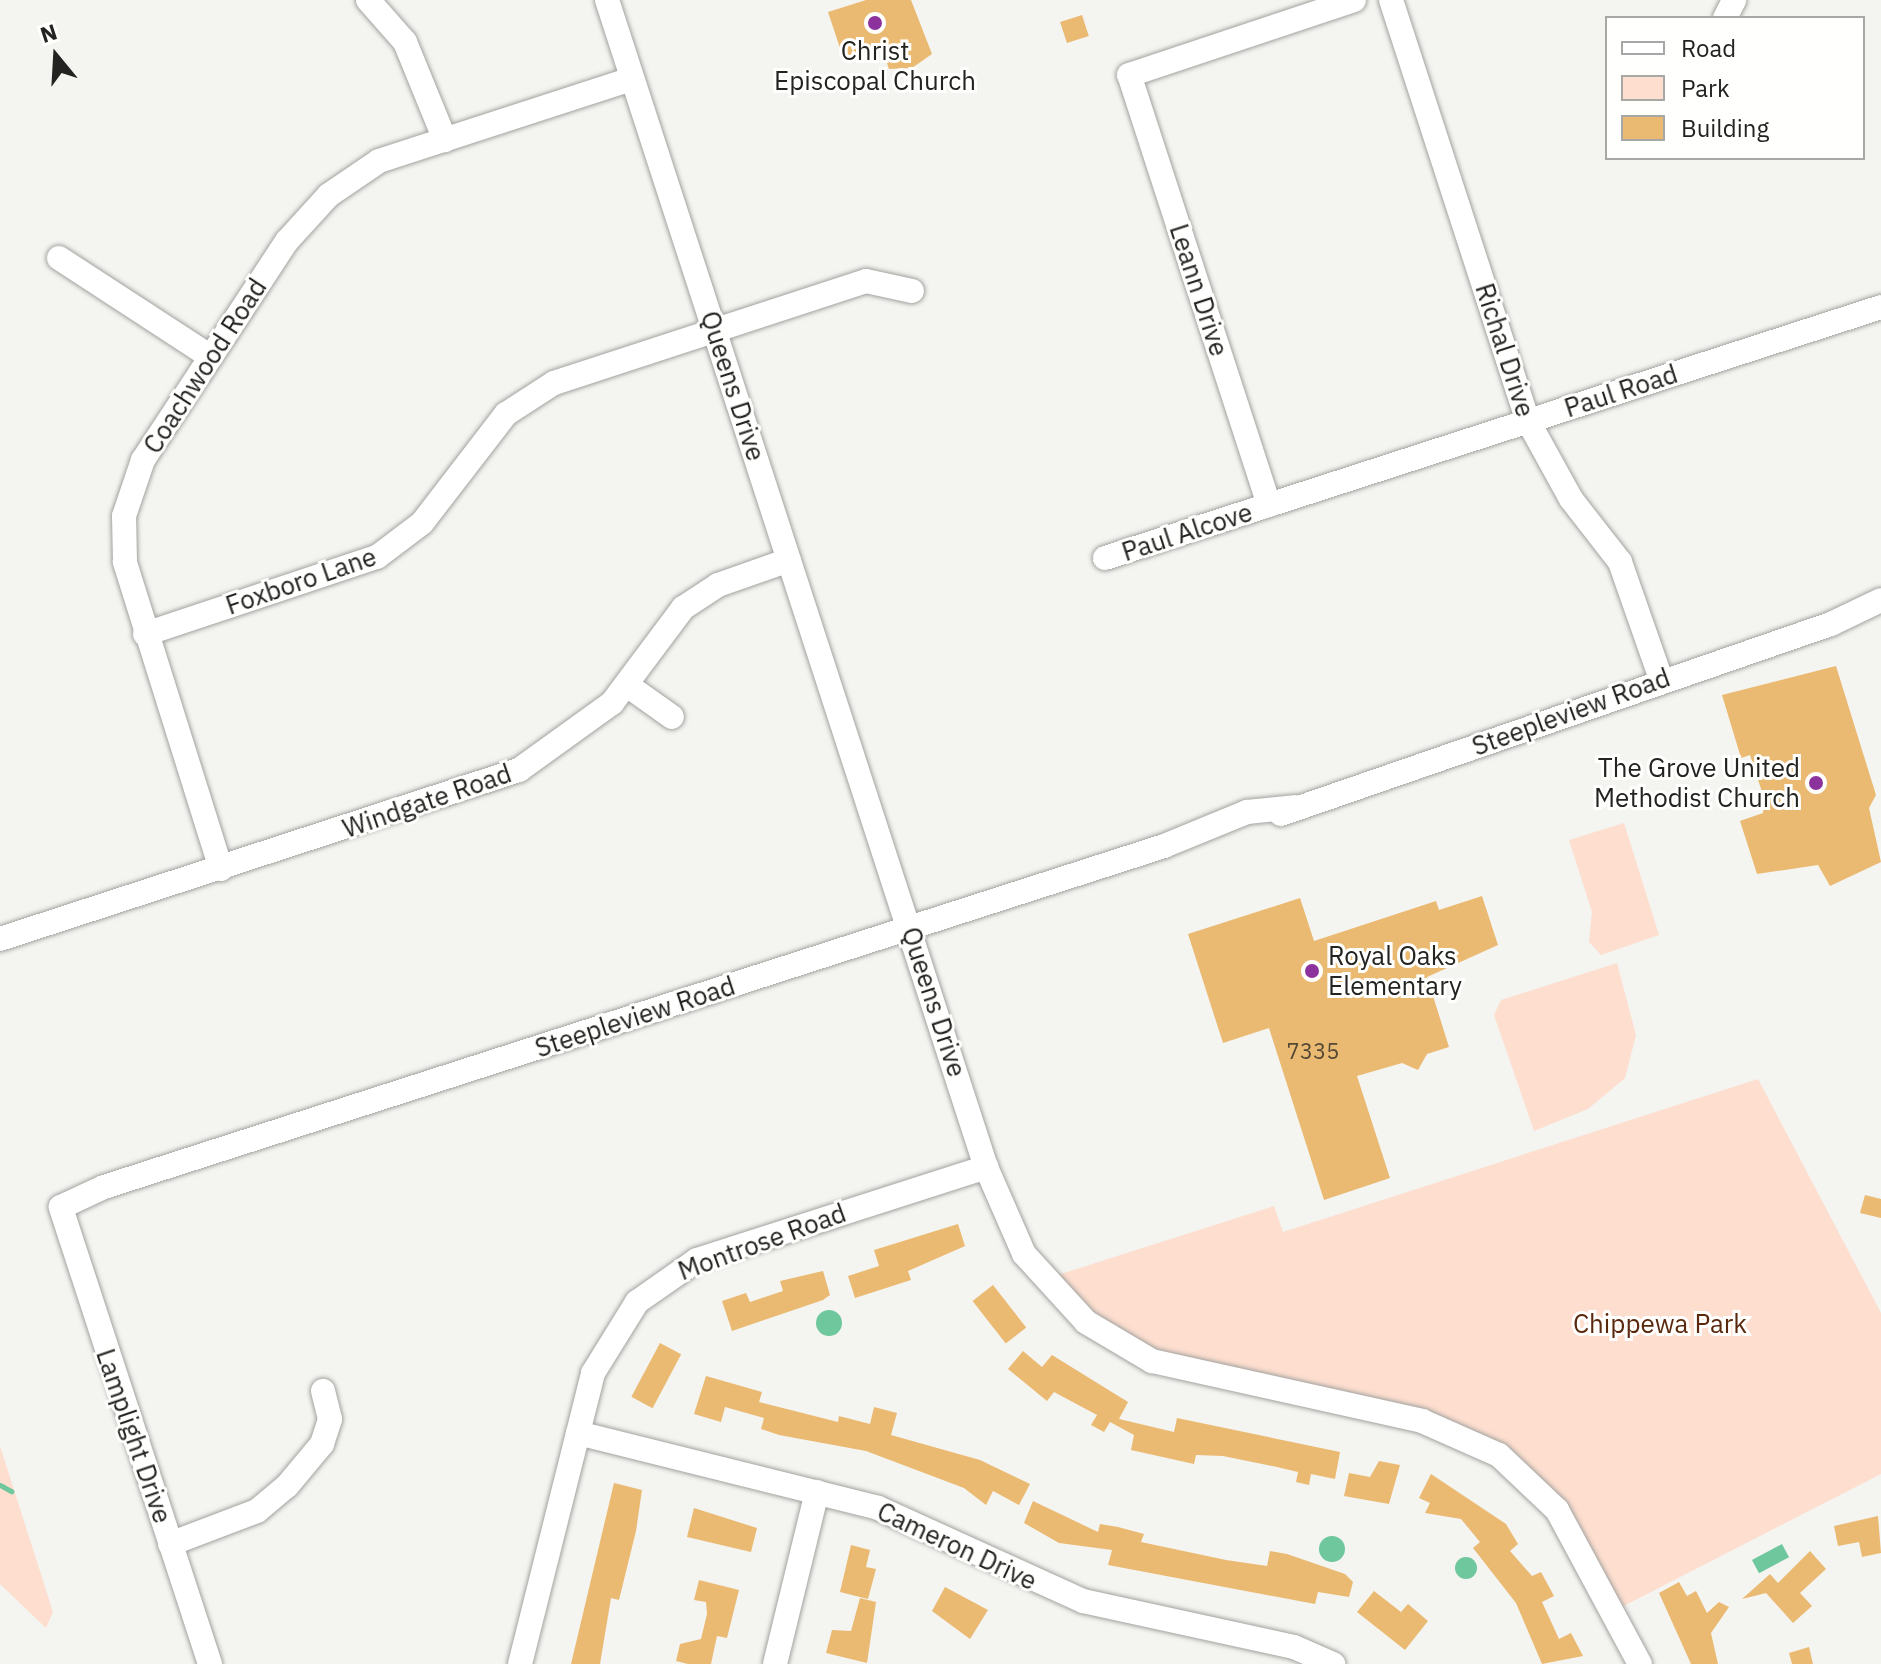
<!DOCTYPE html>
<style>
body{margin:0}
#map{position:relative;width:1881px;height:1664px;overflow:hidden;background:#f4f4f1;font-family:"IBM Plex Sans",sans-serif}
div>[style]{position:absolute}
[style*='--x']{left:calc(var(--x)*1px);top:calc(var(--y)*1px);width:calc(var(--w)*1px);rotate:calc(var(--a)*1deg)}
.green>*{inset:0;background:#fddecf}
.water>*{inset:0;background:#6fc79d;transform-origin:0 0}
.round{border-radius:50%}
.stream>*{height:5px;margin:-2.5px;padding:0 2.5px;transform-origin:2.5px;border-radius:2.5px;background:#6fc79d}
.building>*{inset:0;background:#ebba72;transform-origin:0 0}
.roads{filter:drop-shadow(0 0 2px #a2a29f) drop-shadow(0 0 2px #a2a29f)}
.minor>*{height:24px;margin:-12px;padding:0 12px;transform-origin:12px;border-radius:12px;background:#fff}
.dots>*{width:22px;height:22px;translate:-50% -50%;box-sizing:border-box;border:4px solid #fffffe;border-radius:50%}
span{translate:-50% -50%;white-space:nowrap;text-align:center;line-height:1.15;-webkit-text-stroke:6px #fffffe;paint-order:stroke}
.number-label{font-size:22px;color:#554935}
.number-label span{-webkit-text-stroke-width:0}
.poi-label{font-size:26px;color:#232321}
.right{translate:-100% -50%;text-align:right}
.left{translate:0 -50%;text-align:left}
.street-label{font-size:26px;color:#232321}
.park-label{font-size:26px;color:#5a290d}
.legend{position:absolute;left:1605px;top:16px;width:260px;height:144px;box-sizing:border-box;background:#fffffe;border:2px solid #a7a7a6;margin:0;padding:10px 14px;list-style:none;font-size:24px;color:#232321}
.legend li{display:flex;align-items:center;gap:16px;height:40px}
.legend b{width:40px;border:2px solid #a7a7a6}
.north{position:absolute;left:16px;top:16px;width:80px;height:80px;-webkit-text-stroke:6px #fffffe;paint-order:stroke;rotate:342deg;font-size:22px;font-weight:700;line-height:32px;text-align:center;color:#232321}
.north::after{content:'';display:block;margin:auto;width:28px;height:36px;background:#232321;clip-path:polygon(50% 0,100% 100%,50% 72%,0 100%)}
</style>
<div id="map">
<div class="green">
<div style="clip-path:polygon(1624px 823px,1659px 935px,1601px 955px,1589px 942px,1592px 912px,1569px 840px)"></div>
<div style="clip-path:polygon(1617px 963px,1636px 1035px,1625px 1078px,1588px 1109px,1534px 1131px,1494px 1015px,1501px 1000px)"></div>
<div style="clip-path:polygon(1758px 1079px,1881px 1313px,1881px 1474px,1614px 1611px,1572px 1534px,1481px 1445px,1187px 1373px,1042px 1280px,1274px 1206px,1283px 1232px)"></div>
<div style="clip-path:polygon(0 1446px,53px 1612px,46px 1628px,0 1584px)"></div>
</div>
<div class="water">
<div class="round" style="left:816px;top:1310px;width:26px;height:26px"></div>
<div class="round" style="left:1319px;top:1536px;width:26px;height:26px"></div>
<div style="left:1782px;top:1544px;width:15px;height:34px;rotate:62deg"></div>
<div class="round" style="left:1455px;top:1557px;width:22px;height:22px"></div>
</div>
<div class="stream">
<div style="--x:0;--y:1485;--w:13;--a:29"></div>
</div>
<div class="building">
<div style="clip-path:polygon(866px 0,911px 0,932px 54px,912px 68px,889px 69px,882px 49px,843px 57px,828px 12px)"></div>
<div style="left:1082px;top:15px;width:22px;height:23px;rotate:72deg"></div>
<div style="clip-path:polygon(1836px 666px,1876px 795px,1869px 808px,1881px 862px,1830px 886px,1818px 865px,1757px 874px,1740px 821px,1763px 813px,1764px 798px,1750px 755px,1741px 758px,1722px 695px)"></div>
<div style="clip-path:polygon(1482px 896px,1498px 945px,1427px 977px,1449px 1047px,1427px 1054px,1418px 1070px,1402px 1063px,1357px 1076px,1390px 1178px,1324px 1200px,1269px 1028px,1223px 1043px,1188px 934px,1300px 898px,1314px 941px,1436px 901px,1439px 910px)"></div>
<div style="clip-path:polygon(1865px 1195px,1881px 1199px,1881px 1218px,1860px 1213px)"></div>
<div style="clip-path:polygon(958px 1224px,965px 1246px,908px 1271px,911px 1280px,855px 1298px,848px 1276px,879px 1266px,874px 1250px)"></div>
<div style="clip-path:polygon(823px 1271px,830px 1295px,823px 1300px,732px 1331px,722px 1301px,746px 1293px,750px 1302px,783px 1291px,780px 1281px)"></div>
<div style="left:993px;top:1285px;width:54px;height:26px;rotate:52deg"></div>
<div style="left:660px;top:1343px;width:24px;height:61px;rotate:28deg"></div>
<div style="clip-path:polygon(1023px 1351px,1042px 1367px,1052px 1355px,1128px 1402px,1119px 1419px,1174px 1432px,1177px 1418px,1340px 1452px,1335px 1479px,1311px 1474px,1309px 1485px,1296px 1482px,1298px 1472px,1277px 1467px,1223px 1456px,1196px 1455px,1194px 1464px,1131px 1450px,1134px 1435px,1110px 1422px,1104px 1432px,1091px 1425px,1097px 1415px,1054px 1392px,1047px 1401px,1008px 1369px)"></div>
<div style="clip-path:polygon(706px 1376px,762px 1392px,759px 1402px,838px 1422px,839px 1416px,870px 1424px,874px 1407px,897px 1413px,891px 1435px,980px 1460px,1030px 1484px,1019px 1505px,993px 1491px,986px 1505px,964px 1488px,866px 1451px,779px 1435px,761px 1429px,764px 1418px,725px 1407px,721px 1422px,694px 1414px)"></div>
<div style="clip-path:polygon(1379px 1461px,1400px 1465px,1389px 1504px,1344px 1496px,1349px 1473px,1370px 1477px)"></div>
<div style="clip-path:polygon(1431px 1474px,1506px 1524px,1518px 1544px,1510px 1551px,1532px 1576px,1541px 1572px,1554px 1596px,1542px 1602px,1559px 1639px,1571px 1633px,1583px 1656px,1542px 1664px,1516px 1603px,1473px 1548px,1480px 1542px,1461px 1519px,1425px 1513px,1430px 1503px,1419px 1498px)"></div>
<div style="clip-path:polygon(614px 1483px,642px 1490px,636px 1531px,619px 1600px,611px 1598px,600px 1664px,571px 1664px)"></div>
<div style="clip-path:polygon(1033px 1501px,1098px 1532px,1100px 1524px,1118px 1527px,1144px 1534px,1141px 1542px,1226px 1560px,1267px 1566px,1270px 1551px,1287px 1554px,1345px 1574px,1353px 1582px,1349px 1597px,1318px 1592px,1315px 1604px,1108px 1565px,1112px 1550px,1059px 1543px,1024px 1523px)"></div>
<div style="clip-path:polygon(694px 1508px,757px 1528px,751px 1552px,687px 1537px)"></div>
<div style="clip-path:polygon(1878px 1516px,1881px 1553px,1862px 1557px,1859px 1542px,1838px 1546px,1834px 1526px)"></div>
<div style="clip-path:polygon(851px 1545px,870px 1550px,866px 1567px,876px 1569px,868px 1599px,840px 1592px)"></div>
<div style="clip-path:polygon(1810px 1551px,1826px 1569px,1800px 1593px,1812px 1606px,1793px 1623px,1766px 1593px,1742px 1599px,1770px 1574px,1778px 1583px)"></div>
<div style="clip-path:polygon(699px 1580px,739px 1590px,727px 1638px,717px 1636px,711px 1664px,688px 1664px,676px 1661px,680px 1644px,701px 1639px,707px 1614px,706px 1602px,694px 1600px)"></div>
<div style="clip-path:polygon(1679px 1582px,1687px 1596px,1696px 1591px,1707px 1613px,1719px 1602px,1729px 1607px,1711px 1633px,1718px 1664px,1691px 1664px,1659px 1593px)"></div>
<div style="clip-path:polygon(945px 1587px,988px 1610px,970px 1639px,932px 1611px)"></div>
<div style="clip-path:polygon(1374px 1591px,1401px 1612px,1408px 1604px,1428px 1621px,1405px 1650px,1357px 1612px)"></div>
<div style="clip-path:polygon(860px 1598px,876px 1602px,867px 1663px,826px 1653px,832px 1630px,851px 1631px)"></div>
<div style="clip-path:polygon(1809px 1647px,1813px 1664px,1792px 1664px,1789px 1653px)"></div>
</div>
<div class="roads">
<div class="minor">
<div style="--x:368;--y:0;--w:56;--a:48.6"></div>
<div style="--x:405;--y:42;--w:106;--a:67.8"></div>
<div style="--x:607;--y:0;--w:1227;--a:72.01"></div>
<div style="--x:986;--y:1167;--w:95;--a:66.4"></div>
<div style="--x:1024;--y:1254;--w:92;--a:47.6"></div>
<div style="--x:1086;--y:1322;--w:77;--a:30.6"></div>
<div style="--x:1152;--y:1361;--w:277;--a:12.5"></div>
<div style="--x:1422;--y:1421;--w:84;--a:23.8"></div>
<div style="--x:1499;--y:1455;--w:80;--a:43.5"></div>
<div style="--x:1557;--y:1510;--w:175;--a:61.7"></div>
<div style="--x:1391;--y:0;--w:443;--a:72"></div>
<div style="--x:1528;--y:421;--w:89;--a:61.1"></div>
<div style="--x:1571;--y:499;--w:80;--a:52.1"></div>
<div style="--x:1620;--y:562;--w:124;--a:70.7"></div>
<div style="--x:1725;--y:18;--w:20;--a:-63"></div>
<div style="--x:59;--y:258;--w:181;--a:33.1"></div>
<div style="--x:1269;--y:505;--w:452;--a:-108"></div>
<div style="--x:1129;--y:75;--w:237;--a:-18.4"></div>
<div style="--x:1105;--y:558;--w:816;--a:-17.92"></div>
<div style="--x:145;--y:634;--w:244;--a:-18.4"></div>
<div style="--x:377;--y:557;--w:56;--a:-37.1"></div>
<div style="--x:422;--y:523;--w:138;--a:-52.4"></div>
<div style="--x:506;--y:414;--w:57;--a:-32.9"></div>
<div style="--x:554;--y:383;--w:328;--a:-18.1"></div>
<div style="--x:866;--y:281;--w:47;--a:12.3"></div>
<div style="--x:627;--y:685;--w:55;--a:35.4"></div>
<div style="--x:1281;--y:814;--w:582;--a:-19.06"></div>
<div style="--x:1831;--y:624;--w:55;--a:-25.6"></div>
<div style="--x:221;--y:869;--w:322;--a:-107.4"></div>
<div style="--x:125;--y:562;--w:46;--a:-91.2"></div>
<div style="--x:124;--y:516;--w:59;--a:-71.3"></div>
<div style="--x:143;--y:460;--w:262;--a:-56.7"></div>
<div style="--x:287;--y:241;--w:62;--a:-47.6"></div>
<div style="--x:329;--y:195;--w:60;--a:-34.2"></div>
<div style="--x:379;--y:161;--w:266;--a:-18"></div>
<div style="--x:0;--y:939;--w:546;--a:-18.04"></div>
<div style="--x:519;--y:770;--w:115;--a:-35.8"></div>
<div style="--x:612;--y:703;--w:119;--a:-53.2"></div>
<div style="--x:683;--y:608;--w:42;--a:-33.3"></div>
<div style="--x:718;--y:585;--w:75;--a:-19.4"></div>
<div style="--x:578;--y:1433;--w:309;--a:14"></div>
<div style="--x:878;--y:1508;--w:225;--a:24.4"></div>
<div style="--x:1083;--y:1601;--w:216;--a:12.3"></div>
<div style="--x:1294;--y:1647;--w:43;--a:23.6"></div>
<div style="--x:170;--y:1544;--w:93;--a:-20.8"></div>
<div style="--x:257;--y:1511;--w:39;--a:-40"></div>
<div style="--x:287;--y:1486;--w:55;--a:-50.2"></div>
<div style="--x:322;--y:1444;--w:26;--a:-72"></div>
<div style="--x:330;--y:1419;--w:29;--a:-104"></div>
<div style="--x:210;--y:1664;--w:481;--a:-108.1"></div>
<div style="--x:61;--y:1207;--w:47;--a:-24.9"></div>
<div style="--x:104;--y:1187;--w:1113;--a:-17.83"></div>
<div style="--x:1164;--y:846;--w:90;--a:-22.3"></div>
<div style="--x:1247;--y:812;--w:48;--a:-5.9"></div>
<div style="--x:520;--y:1664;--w:300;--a:-75.9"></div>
<div style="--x:593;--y:1373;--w:84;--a:-58.2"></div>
<div style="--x:637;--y:1302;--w:73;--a:-35"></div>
<div style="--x:697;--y:1260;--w:304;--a:-17.8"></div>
<div style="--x:775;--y:1664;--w:177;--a:-76.3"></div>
</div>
</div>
<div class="dots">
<div style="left:875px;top:23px;background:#8c329d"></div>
<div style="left:1816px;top:783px;background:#8c329d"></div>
<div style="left:1312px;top:971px;background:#8c329d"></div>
</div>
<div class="number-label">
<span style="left:1313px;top:1051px">7335</span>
</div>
<div class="poi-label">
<span style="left:875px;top:66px">Christ<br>Episcopal Church</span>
<span class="right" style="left:1800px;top:783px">The Grove United<br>Methodist Church</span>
<span class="left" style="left:1328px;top:971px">Royal Oaks<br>Elementary</span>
</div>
<div class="street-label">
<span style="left:1199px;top:290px;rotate:72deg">Leann Drive</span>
<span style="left:1505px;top:350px;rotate:72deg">Richal Drive</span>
<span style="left:205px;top:366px;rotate:-57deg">Coachwood Road</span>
<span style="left:733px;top:386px;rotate:72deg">Queens Drive</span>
<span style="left:1621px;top:391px;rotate:-18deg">Paul Road</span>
<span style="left:1187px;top:532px;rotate:-18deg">Paul Alcove</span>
<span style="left:301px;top:581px;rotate:-19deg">Foxboro Lane</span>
<span style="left:1571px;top:712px;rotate:-20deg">Steepleview Road</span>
<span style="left:427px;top:801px;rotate:-19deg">Windgate Road</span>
<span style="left:934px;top:1002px;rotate:72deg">Queens Drive</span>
<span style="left:635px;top:1017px;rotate:-18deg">Steepleview Road</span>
<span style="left:762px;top:1242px;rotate:-20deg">Montrose Road</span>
<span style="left:134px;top:1436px;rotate:71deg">Lamplight Drive</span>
<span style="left:957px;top:1546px;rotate:25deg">Cameron Drive</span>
</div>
<div class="park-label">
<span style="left:1660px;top:1324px">Chippewa Park</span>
</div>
<ul class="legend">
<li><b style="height:10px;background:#fff"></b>Road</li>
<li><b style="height:22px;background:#fddecf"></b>Park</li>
<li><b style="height:22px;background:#ebba72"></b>Building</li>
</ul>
<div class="north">N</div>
</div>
